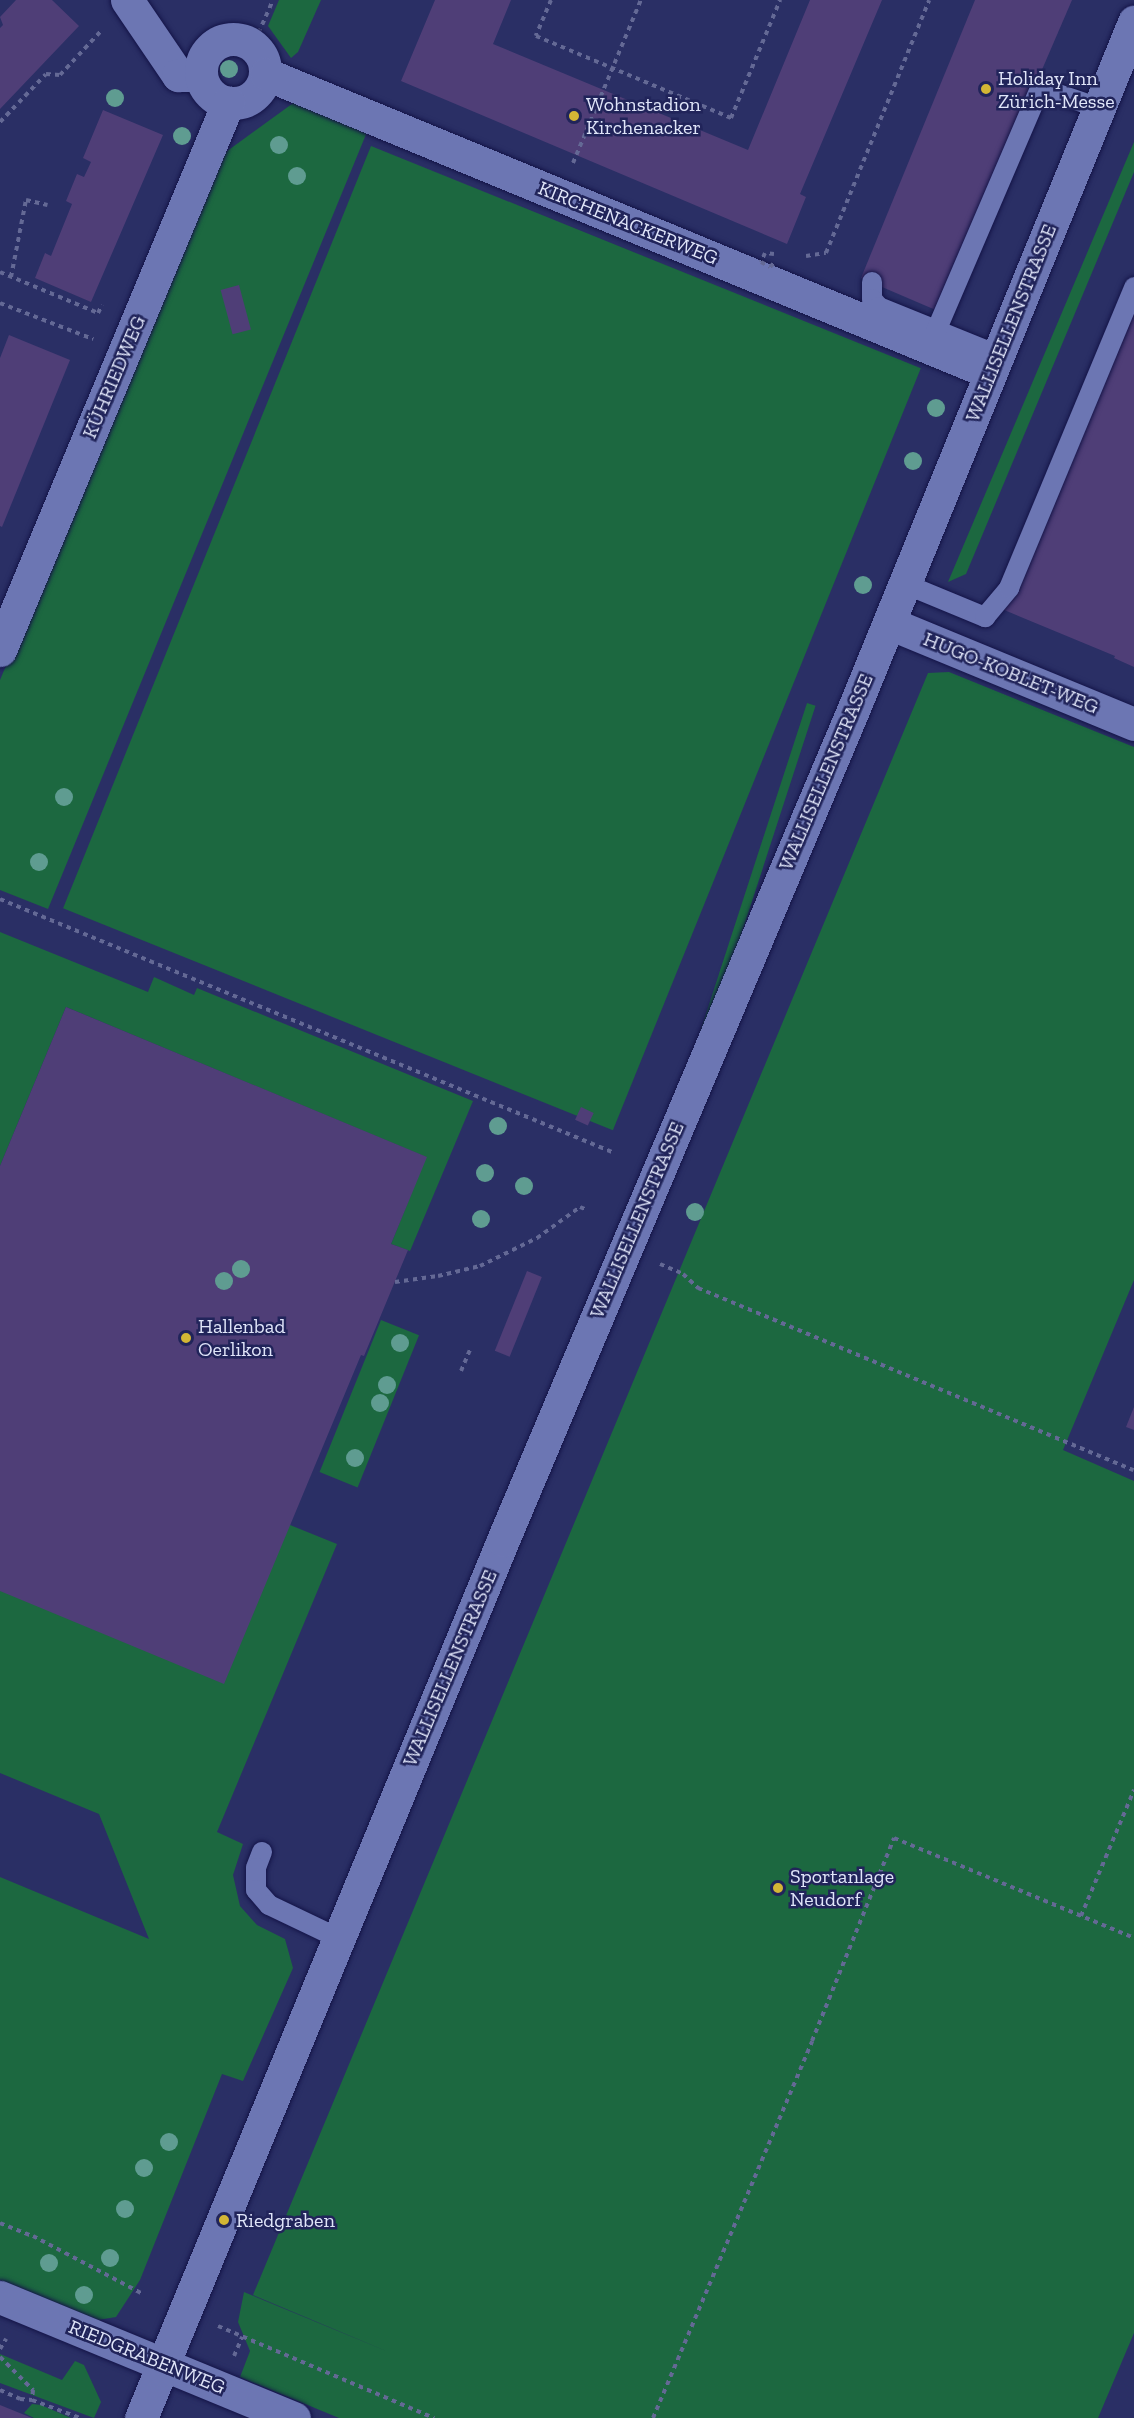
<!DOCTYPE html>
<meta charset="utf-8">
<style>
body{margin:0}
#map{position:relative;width:1134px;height:2418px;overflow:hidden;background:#2a2f65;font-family:"Zilla Slab",serif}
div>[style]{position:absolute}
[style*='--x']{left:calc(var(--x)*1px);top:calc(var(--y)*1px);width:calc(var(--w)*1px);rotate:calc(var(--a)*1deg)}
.green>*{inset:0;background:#1c6840;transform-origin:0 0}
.building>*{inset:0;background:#4f3e77;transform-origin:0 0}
.path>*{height:4px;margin-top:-2px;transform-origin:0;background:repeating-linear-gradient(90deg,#646995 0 4.5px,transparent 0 9px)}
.roads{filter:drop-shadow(0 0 2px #141448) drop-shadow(0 0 2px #141448)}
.service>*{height:20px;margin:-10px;padding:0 10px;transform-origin:10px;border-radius:10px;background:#6c76b3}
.minor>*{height:33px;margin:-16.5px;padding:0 16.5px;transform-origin:16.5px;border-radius:16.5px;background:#6c76b3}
.minor>.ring{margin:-16.5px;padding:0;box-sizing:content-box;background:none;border:33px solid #6c76b3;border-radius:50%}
.tertiary>*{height:33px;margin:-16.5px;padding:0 16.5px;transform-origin:16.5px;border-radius:16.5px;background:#6c76b3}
.path-bridge>*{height:4px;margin-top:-2px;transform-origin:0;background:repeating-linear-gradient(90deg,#646995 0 4.5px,transparent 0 9px)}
.trees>*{width:18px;height:18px;margin:-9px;border-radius:50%;background:#5f9c91}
.dots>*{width:16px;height:16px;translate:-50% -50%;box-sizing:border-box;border:3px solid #21245a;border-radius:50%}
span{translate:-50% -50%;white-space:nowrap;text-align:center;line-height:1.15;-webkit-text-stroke:5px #21245a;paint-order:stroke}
.poi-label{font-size:20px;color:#e0e5f9}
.left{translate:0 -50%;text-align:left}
.street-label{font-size:20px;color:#e0e5f9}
</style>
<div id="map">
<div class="green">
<div style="clip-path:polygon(279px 0,321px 0,298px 52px,291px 58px,268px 26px)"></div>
<div style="clip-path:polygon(296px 101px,367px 132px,48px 909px,0 890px,0 680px,219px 157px)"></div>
<div style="clip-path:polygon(1134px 142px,1134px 172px,966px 574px,948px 582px)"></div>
<div style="left:371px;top:146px;width:593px;height:822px;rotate:22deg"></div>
<div style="clip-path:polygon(949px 672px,1134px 747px,1134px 1280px,1063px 1450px,1134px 1481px,1134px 2333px,1098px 2418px,339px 2418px,240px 2377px,250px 2351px,238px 2322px,244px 2292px,391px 2353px,253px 2295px,928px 673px)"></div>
<div style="left:807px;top:703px;width:9px;height:532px;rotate:18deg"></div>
<div style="clip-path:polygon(0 932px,148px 992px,154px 977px,194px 995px,197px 988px,473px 1101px,410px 1251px,391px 1244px,426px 1157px,66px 1007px,0 1166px)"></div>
<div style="left:381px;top:1320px;width:41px;height:164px;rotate:22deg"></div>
<div style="clip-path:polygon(290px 1525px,337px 1544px,217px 1832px,243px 1844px,233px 1875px,240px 1906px,257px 1925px,285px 1939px,293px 1968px,243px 2081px,222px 2074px,140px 2280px,116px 2317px,98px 2320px,0 2280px,0 1877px,149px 1939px,99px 1814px,0 1773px,0 1591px)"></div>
<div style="clip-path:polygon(0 2354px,62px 2380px,75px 2361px,84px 2365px,101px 2402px,94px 2418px,0 2383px)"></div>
<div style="clip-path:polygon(32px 2404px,41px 2405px,71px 2418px,34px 2418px,24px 2413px)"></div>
</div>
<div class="building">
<div style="clip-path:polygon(16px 0,52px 0,79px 26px,0 109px,0 28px,3px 25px,0 17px)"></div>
<div style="clip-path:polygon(435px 0,511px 0,493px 44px,748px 150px,810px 0,882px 0,800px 194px,806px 197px,787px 244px,401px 81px)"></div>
<div style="clip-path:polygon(975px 0,1072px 0,938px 311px,861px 278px)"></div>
<div style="clip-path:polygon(103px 110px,163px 135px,91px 302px,35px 278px,45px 253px,51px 256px,72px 204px,66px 201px,77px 174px,84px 177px,91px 162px,83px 158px)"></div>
<div style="clip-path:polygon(1134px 277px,1134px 667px,1114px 658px,1115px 656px,997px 607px)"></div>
<div style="left:239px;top:285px;width:46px;height:19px;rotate:75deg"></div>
<div style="clip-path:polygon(9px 335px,70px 360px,2px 527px,0 526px,0 358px)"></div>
<div style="clip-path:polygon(66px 1007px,427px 1157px,391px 1244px,408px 1250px,364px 1356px,361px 1355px,224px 1684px,0 1591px,0 1166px)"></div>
<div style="left:581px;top:1107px;width:14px;height:14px;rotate:25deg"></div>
<div style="left:527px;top:1271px;width:16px;height:86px;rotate:22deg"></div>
<div style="clip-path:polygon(1134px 1407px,1134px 1430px,1126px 1427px)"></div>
<div style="clip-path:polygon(0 2405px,32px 2418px,0 2418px)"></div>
</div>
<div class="path">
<div style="--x:551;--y:0;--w:39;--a:113"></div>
<div style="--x:536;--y:36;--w:212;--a:22.8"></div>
<div style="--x:731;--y:118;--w:128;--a:-67.4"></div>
<div style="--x:255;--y:41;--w:45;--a:-66.3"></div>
<div style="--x:0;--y:122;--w:66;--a:-46.2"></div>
<div style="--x:46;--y:74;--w:14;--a:4"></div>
<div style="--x:60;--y:75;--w:62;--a:-47"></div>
<div style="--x:573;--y:163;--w:177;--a:-67.4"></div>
<div style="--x:806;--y:256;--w:20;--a:-9"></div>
<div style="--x:826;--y:253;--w:273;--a:-67.8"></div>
<div style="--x:0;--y:272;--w:106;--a:22.7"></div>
<div style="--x:98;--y:313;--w:9;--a:-63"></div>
<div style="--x:11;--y:277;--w:78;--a:-79"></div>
<div style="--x:26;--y:200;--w:22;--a:13"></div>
<div style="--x:0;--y:303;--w:100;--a:21.2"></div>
<div style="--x:0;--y:899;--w:662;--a:22.46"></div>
<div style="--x:660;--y:1264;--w:25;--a:23"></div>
<div style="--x:683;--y:1274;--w:21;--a:43"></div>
<div style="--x:698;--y:1288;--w:472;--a:22.7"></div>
<div style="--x:395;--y:1282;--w:43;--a:-7.9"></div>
<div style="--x:438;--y:1276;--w:43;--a:-13.4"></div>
<div style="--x:480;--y:1266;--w:64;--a:-26.2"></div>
<div style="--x:537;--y:1238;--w:53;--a:-35.8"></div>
<div style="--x:580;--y:1207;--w:8;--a:23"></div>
<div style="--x:461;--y:1371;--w:23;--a:-67"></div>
<div style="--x:1081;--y:1916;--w:137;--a:-67.2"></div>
<div style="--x:0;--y:2223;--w:35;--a:22"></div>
<div style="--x:33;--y:2236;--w:122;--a:27.8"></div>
<div style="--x:218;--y:2326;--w:235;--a:23.1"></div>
<div style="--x:0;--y:2349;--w:12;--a:-59"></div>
<div style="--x:234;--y:2356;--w:21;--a:-67"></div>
<div style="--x:0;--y:2357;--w:47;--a:45"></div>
<div style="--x:33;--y:2390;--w:10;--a:96"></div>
<div style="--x:32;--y:2400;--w:51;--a:20.6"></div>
<div style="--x:0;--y:2390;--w:22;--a:24"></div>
<div style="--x:20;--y:2399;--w:12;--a:5"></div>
<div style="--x:653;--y:2418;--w:409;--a:-67.1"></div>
<div style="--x:812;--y:2041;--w:219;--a:-68"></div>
<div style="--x:894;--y:1838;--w:260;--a:22.6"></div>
</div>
<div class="roads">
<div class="service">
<div style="--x:872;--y:282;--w:17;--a:90"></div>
<div style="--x:872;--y:299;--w:11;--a:49"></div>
<div style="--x:879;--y:307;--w:128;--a:22"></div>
<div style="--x:936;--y:331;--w:264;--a:-66.8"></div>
<div style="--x:1040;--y:88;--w:62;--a:18.7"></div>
<div style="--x:905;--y:584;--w:87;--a:22.4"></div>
<div style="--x:985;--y:617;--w:38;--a:-50"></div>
<div style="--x:1009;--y:588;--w:326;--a:-67.4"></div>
<div style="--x:262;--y:1852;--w:17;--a:111"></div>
<div style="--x:256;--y:1868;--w:22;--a:90"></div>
<div style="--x:256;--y:1890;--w:20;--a:49"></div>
<div style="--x:269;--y:1905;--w:76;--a:25.6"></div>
</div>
<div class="minor">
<div style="--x:127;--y:0;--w:91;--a:55.8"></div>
<div style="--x:178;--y:75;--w:23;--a:0"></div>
<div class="ring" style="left:201px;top:39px;width:31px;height:31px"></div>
<div style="--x:266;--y:74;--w:784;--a:22.41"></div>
<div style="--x:889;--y:623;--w:265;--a:22.4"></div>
<div style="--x:0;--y:650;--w:593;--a:-67.37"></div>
<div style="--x:0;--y:2297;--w:318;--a:22.4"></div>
</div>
<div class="tertiary">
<div style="--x:141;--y:2418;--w:950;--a:-67.59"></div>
<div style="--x:503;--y:1540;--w:908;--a:-67.13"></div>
<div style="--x:856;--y:703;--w:736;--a:-67.79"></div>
</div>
</div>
<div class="path-bridge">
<div style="--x:774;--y:254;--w:9;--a:-174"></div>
<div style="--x:765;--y:253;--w:10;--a:114"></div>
<div style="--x:761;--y:262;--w:10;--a:29"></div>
<div style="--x:770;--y:267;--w:8;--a:-45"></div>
</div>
<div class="trees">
<div style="left:229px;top:69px"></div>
<div style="left:115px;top:98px"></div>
<div style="left:182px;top:136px"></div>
<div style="left:279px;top:145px"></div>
<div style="left:297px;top:176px"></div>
<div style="left:936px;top:408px"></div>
<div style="left:913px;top:461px"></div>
<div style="left:863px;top:585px"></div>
<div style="left:64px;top:797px"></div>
<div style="left:39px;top:862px"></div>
<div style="left:498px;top:1126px"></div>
<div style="left:485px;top:1173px"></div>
<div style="left:524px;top:1186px"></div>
<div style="left:695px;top:1212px"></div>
<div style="left:481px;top:1219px"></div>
<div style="left:241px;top:1269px"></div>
<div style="left:224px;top:1281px"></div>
<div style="left:400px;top:1343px"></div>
<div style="left:387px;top:1385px"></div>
<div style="left:380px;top:1403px"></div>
<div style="left:355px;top:1458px"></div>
<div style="left:169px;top:2142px"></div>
<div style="left:144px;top:2168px"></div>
<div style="left:125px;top:2209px"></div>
<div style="left:110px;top:2258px"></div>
<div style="left:49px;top:2263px"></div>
<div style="left:84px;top:2295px"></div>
</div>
<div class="dots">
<div style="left:986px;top:89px;background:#d3b635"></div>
<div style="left:574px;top:116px;background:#d3b635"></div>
<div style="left:186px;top:1338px;background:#d3b635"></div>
<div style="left:778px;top:1888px;background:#d3b635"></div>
<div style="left:224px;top:2220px;background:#d3b635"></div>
</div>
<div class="poi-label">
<span class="left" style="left:998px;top:90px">Holiday Inn<br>Zürich-Messe</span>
<span class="left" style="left:586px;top:116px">Wohnstadion<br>Kirchenacker</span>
<span class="left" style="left:198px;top:1338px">Hallenbad<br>Oerlikon</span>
<span class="left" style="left:790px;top:1888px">Sportanlage<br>Neudorf</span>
<span class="left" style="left:236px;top:2220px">Riedgraben</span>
</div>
<div class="street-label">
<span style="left:628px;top:223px;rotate:22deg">KIRCHENACKERWEG</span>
<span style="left:1011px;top:323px;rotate:-68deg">WALLISELLENSTRASSE</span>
<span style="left:114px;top:377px;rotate:-67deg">KÜHRIEDWEG</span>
<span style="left:1011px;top:673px;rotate:22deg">HUGO-KOBLET-WEG</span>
<span style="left:826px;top:772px;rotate:-67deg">WALLISELLENSTRASSE</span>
<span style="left:637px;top:1220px;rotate:-67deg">WALLISELLENSTRASSE</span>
<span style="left:450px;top:1668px;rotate:-67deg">WALLISELLENSTRASSE</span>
<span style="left:147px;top:2357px;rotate:22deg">RIEDGRABENWEG</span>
</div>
</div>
